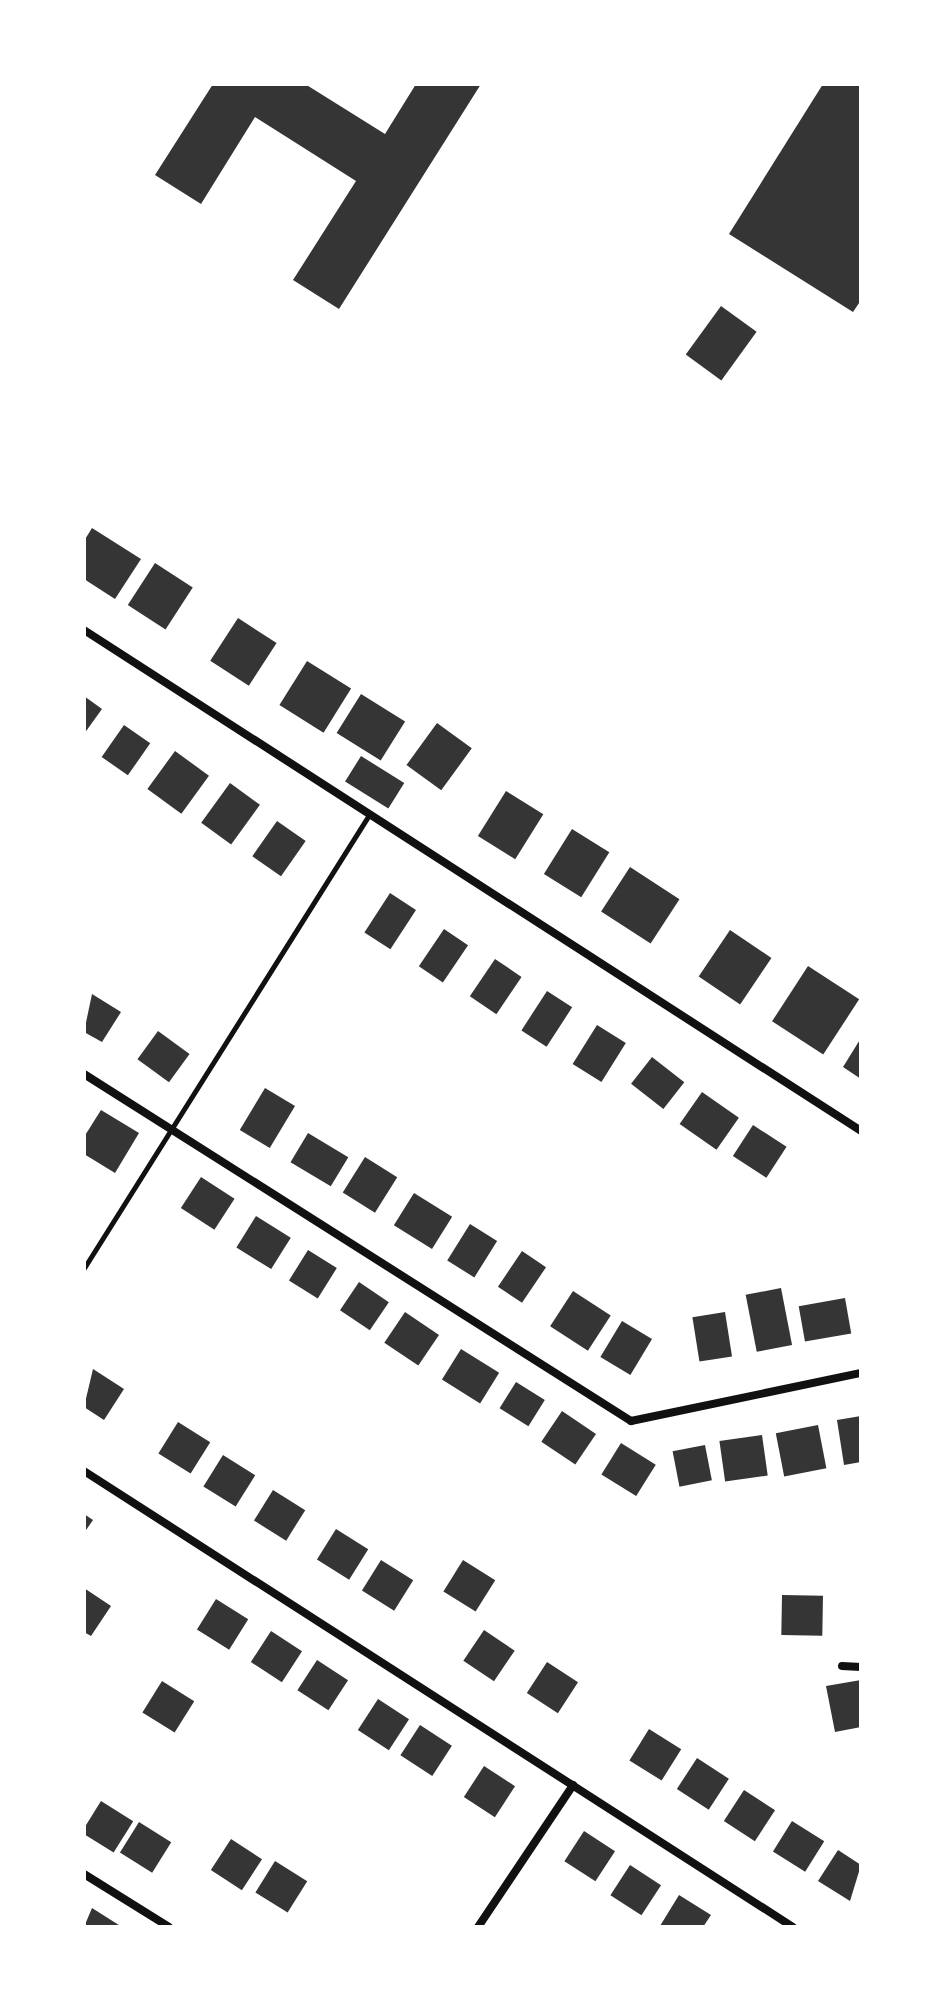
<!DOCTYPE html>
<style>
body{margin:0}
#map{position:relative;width:945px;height:2011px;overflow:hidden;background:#fff;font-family:Commissioner,sans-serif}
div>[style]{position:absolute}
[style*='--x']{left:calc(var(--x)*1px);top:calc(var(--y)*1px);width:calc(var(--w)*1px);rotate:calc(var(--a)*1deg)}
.building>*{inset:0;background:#353535;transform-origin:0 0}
.service>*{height:5px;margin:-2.5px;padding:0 2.5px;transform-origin:2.5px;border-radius:2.5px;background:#111}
.minor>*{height:8px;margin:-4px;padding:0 4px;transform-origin:4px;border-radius:4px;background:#111}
span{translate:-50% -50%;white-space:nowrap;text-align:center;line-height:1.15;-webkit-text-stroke:7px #fff;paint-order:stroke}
.frame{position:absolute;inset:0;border:86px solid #fff;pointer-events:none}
</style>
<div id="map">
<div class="building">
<div style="clip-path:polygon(213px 84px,305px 84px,385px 134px,416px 84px,481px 84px,339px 309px,293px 280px,356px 181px,255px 117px,201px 204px,155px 175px)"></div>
<div style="clip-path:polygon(823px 84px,861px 84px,861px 300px,853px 312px,729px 234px)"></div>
<div style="left:721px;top:306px;width:44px;height:60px;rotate:36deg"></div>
<div style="clip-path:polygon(92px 528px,141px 559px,115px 599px,84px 579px,84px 541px)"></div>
<div style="left:155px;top:563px;width:45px;height:50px;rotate:33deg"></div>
<div style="left:238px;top:618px;width:46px;height:51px;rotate:33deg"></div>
<div style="left:307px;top:661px;width:52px;height:52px;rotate:32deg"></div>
<div style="left:361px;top:694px;width:52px;height:46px;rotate:32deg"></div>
<div style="clip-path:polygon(84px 696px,102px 709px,84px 734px)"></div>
<div style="left:437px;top:723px;width:43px;height:52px;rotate:36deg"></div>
<div style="left:124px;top:725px;width:32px;height:39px;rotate:35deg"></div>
<div style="left:175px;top:751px;width:42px;height:47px;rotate:36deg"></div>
<div style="left:361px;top:756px;width:51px;height:30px;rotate:32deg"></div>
<div style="left:230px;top:783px;width:37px;height:49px;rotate:36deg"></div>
<div style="left:506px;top:791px;width:44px;height:53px;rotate:32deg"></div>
<div style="left:277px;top:821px;width:35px;height:43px;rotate:35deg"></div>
<div style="left:572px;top:829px;width:44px;height:53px;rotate:32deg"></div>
<div style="left:630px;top:867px;width:59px;height:53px;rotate:33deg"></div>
<div style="left:390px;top:893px;width:31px;height:47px;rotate:33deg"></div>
<div style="left:444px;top:929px;width:29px;height:45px;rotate:34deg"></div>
<div style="left:730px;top:930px;width:50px;height:56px;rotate:34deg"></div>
<div style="left:495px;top:959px;width:32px;height:45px;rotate:34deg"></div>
<div style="left:808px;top:966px;width:61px;height:66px;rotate:33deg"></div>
<div style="left:547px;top:991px;width:30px;height:47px;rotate:33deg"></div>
<div style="clip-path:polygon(92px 994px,121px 1012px,102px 1042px,84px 1032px)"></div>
<div style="left:597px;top:1025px;width:34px;height:46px;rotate:32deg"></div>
<div style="left:158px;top:1031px;width:39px;height:35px;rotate:36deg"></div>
<div style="clip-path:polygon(861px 1038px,861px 1079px,843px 1067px)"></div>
<div style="left:652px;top:1057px;width:41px;height:34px;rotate:38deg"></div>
<div style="left:265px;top:1088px;width:35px;height:49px;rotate:31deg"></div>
<div style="left:702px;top:1092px;width:45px;height:39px;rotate:35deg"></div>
<div style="clip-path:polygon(101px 1110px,139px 1133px,115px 1173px,84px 1154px,84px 1137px)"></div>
<div style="left:753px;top:1125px;width:40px;height:37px;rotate:33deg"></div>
<div style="left:308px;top:1133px;width:47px;height:34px;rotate:31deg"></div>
<div style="left:365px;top:1157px;width:38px;height:42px;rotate:32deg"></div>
<div style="left:201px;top:1177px;width:40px;height:37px;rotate:33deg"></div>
<div style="left:414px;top:1193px;width:45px;height:38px;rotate:32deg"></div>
<div style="left:256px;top:1216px;width:41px;height:37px;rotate:32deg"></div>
<div style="left:470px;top:1224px;width:32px;height:43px;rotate:32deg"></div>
<div style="left:308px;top:1250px;width:34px;height:36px;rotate:32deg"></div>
<div style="left:522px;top:1251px;width:29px;height:43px;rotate:34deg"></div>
<div style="left:359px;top:1282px;width:36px;height:34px;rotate:34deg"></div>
<div style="left:781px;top:1288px;width:58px;height:36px;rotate:79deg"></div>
<div style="left:573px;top:1291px;width:45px;height:42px;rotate:33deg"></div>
<div style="left:845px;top:1298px;width:36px;height:47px;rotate:80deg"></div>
<div style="left:405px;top:1312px;width:41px;height:37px;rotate:34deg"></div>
<div style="left:725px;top:1312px;width:45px;height:33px;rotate:81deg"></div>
<div style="left:622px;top:1321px;width:35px;height:42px;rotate:31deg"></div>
<div style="left:461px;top:1349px;width:45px;height:36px;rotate:32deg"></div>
<div style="clip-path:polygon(93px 1369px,124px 1389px,104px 1420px,84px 1407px)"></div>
<div style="left:516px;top:1382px;width:34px;height:31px;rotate:32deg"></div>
<div style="left:562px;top:1411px;width:41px;height:37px;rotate:34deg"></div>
<div style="clip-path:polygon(861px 1416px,861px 1462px,844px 1465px,837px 1420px)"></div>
<div style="left:178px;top:1422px;width:38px;height:37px;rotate:32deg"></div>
<div style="left:818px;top:1425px;width:44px;height:43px;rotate:79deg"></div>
<div style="left:762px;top:1435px;width:41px;height:43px;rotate:82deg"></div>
<div style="left:621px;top:1443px;width:41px;height:37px;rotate:32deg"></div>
<div style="left:705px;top:1445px;width:36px;height:33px;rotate:79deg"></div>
<div style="left:223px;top:1455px;width:38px;height:37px;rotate:32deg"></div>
<div style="left:273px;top:1490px;width:38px;height:36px;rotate:32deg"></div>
<div style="clip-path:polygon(84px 1514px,93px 1520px,84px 1533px)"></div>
<div style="left:336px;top:1529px;width:38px;height:36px;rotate:32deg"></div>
<div style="left:381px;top:1560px;width:38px;height:36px;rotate:32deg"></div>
<div style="left:463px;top:1560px;width:38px;height:37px;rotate:32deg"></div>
<div style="clip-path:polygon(84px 1588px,111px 1606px,91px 1636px,84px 1632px)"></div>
<div style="left:782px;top:1595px;width:41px;height:40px;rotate:1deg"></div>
<div style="left:216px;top:1599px;width:38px;height:36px;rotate:32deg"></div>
<div style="left:484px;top:1630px;width:37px;height:37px;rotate:34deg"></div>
<div style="left:271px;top:1631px;width:37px;height:37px;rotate:33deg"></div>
<div style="left:317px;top:1660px;width:37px;height:36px;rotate:33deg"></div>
<div style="left:547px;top:1662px;width:37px;height:37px;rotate:33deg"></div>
<div style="clip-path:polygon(861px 1680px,861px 1727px,835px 1732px,826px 1686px)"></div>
<div style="left:162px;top:1681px;width:38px;height:37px;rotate:32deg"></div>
<div style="left:378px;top:1699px;width:37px;height:37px;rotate:33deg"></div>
<div style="left:420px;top:1725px;width:38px;height:36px;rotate:33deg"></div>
<div style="left:649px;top:1729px;width:38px;height:37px;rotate:32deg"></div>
<div style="left:697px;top:1758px;width:38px;height:37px;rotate:33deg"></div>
<div style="left:484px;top:1766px;width:37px;height:37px;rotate:33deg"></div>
<div style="left:744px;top:1790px;width:37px;height:37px;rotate:33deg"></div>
<div style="left:101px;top:1801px;width:38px;height:37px;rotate:32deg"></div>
<div style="left:792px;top:1821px;width:38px;height:36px;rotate:32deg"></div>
<div style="left:139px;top:1822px;width:38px;height:36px;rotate:32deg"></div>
<div style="left:584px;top:1831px;width:37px;height:36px;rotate:33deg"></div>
<div style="left:231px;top:1839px;width:37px;height:37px;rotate:33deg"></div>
<div style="clip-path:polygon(838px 1850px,861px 1865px,850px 1901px,818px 1881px)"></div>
<div style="left:275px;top:1861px;width:38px;height:37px;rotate:32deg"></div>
<div style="left:630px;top:1865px;width:37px;height:36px;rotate:33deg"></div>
<div style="clip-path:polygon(679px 1895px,711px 1915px,703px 1927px,660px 1926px)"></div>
<div style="clip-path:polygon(92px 1908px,122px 1927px,84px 1927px)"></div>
</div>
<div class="service">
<div style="--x:84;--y:1268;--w:532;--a:-57.83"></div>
</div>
<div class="minor">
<div style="--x:84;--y:630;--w:925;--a:32.81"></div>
<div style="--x:84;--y:1074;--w:648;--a:32.39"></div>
<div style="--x:631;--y:1421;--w:235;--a:-11.8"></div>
<div style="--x:84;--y:1471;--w:843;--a:32.75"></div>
<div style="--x:842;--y:1666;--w:19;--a:3"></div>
<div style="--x:84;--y:1874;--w:100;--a:31.9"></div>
<div style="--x:478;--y:1927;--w:171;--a:-56.2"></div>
</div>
<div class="frame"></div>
</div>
